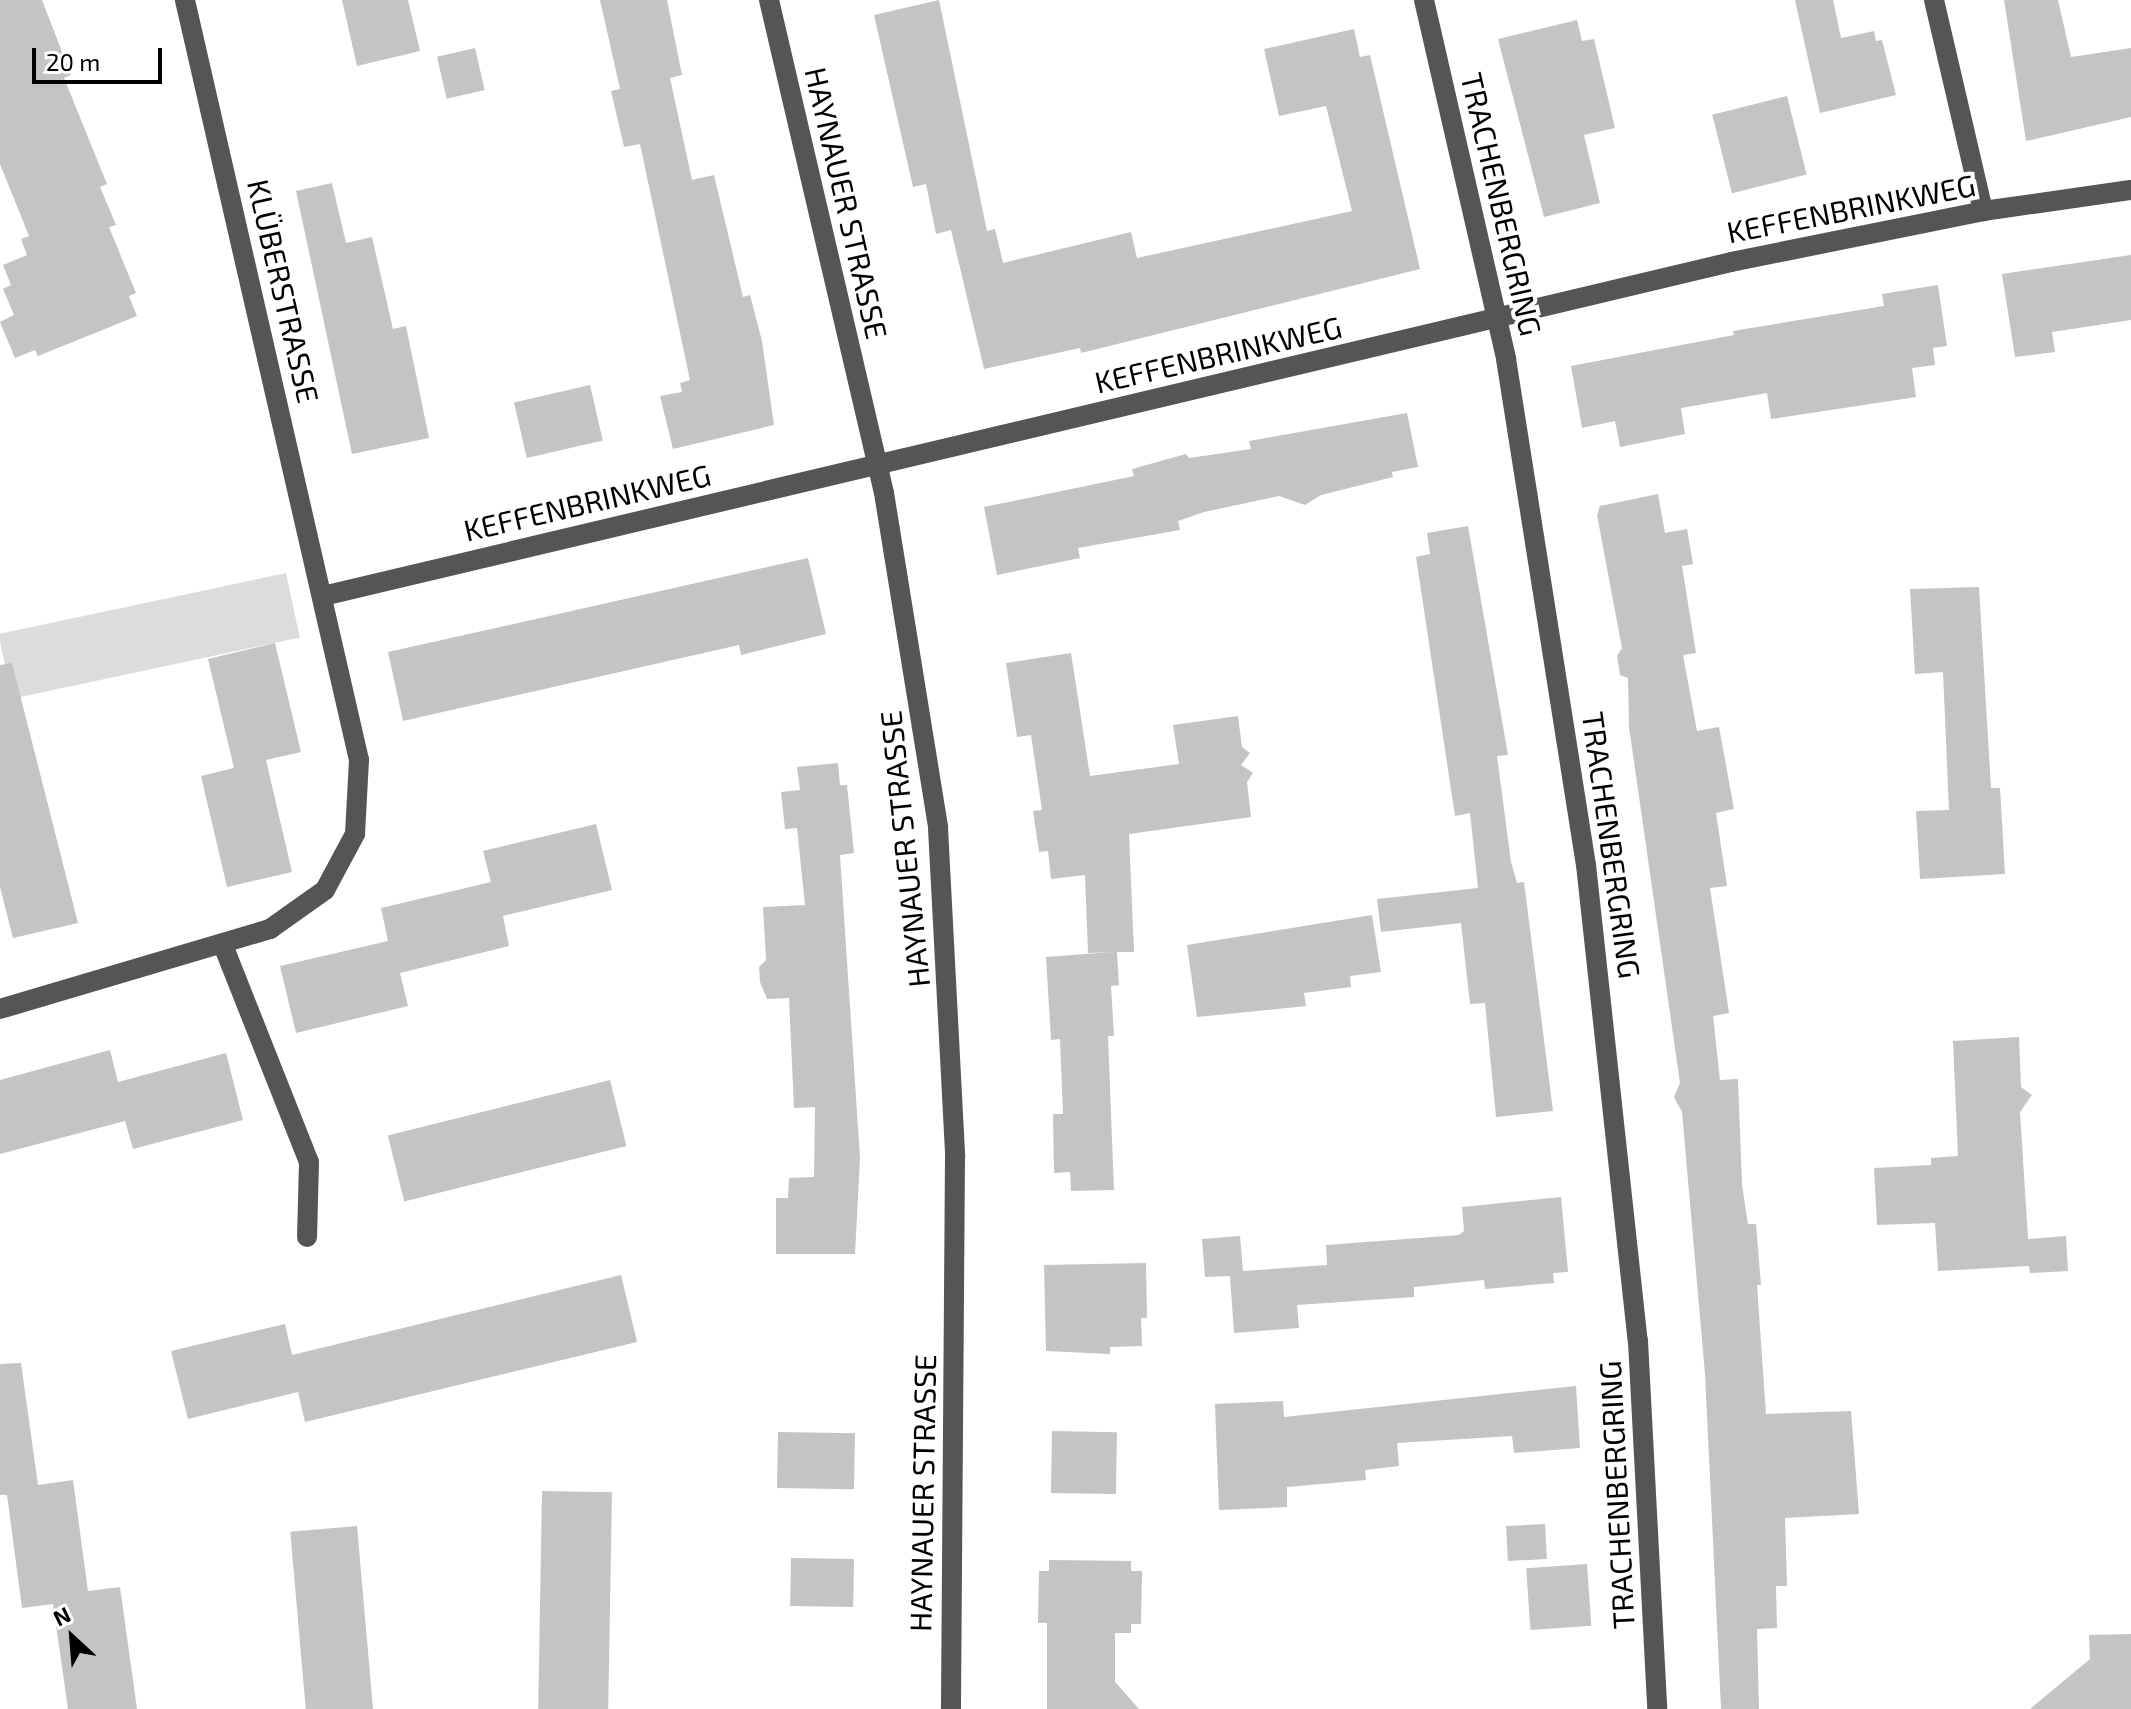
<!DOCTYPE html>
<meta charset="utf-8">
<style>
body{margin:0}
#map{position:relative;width:2131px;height:1709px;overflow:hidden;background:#fff;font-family:"Exo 2",sans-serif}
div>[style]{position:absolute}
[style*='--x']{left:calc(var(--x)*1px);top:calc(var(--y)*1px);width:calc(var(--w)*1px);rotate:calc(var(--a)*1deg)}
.green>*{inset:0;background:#dcdcdc;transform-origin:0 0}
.building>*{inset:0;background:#c4c4c4;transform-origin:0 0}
.minor>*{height:20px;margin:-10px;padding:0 10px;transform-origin:10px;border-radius:10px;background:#555}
span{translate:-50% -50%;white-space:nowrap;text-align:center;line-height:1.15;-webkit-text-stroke:8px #fff;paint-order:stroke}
.street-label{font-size:30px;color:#000}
.north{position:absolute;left:32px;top:1597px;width:80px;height:80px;-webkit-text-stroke:6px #fff;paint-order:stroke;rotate:334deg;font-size:22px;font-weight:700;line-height:32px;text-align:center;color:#000}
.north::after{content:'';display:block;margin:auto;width:28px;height:36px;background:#000;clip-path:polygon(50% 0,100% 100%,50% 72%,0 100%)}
.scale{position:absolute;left:32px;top:48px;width:130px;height:36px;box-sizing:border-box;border:4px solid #000;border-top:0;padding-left:10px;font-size:24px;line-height:28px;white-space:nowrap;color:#000;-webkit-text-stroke:6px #fff;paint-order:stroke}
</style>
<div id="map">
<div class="green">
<div style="left:286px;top:573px;width:66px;height:294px;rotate:78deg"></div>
</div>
<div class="building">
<div style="clip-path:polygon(0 0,42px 0,71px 75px,64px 78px,107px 184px,100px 187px,116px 225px,109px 227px,136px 293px,129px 296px,137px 316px,38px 356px,35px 350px,15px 358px,0 322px,14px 315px,3px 289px,11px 285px,3px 265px,27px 255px,21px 239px,29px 236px,0 164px)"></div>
<div style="clip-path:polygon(342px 0,408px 0,420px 51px,357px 66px)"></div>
<div style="clip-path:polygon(600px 0,667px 0,682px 75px,670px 78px,692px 180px,714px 175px,743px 297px,750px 295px,762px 341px,774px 425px,673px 449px,660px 396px,682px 392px,680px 383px,690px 380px,640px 144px,624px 147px,611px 91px,620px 89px)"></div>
<div style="clip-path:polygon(939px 0,987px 231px,995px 229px,1003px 263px,1131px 232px,1137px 258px,1352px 211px,1326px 106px,1279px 116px,1264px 49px,1354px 29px,1360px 57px,1370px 55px,1420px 269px,1081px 353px,1080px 348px,984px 369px,951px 230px,936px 234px,926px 184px,913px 187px,874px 15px)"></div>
<div style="clip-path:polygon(1795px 0,1833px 0,1841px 38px,1874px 31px,1876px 41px,1882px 40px,1896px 95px,1820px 113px)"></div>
<div style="clip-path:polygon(2004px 0,2058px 0,2071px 57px,2131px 48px,2131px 117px,2026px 141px)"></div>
<div style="clip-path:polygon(1577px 20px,1582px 41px,1594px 39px,1615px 128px,1584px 135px,1600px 203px,1544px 217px,1498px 39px)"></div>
<div style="left:475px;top:48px;width:43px;height:39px;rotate:77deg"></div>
<div style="left:1787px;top:96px;width:81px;height:77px;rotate:76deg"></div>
<div style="clip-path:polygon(332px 183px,346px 243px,372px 237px,393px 329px,406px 326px,429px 438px,352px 454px,296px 191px)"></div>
<div style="clip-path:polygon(2131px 255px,2131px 320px,2052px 332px,2055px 352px,2015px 357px,2002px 274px)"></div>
<div style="clip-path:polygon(1938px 285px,1947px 346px,1933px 348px,1935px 365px,1912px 368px,1916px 397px,1771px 419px,1767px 393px,1681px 408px,1685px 434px,1620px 447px,1615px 421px,1582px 428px,1571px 366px,1734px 335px,1733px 331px,1884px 306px,1882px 294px)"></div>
<div style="left:590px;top:385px;width:57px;height:78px;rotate:77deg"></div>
<div style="clip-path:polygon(1407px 413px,1418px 467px,1392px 472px,1393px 477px,1321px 495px,1305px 505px,1279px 496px,1204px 512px,1178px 521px,1180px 530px,1078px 548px,1080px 558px,997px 575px,984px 507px,1134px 476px,1132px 469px,1186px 454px,1189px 458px,1251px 449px,1249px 441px)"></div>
<div style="clip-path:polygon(1658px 494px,1665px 533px,1687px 529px,1693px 564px,1682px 566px,1696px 653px,1683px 655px,1697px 731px,1719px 727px,1734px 809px,1716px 813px,1727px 886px,1710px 888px,1729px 1013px,1713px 1016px,1720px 1080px,1738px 1079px,1742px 1185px,1748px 1224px,1756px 1224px,1761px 1285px,1757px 1285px,1766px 1414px,1851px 1411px,1859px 1514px,1785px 1518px,1787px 1586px,1776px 1586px,1777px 1628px,1757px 1629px,1759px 1709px,1721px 1709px,1705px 1374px,1682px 1112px,1674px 1097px,1680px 1083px,1629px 727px,1628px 678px,1620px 675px,1617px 656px,1622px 648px,1597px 515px,1600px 506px)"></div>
<div style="clip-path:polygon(1468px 526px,1508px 755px,1497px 756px,1511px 862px,1517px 883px,1524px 882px,1553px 1111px,1496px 1117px,1485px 1003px,1470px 1004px,1461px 923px,1381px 932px,1377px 899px,1478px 888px,1470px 813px,1455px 816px,1416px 557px,1430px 554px,1427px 533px)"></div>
<div style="clip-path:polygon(808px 558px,826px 634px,741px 655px,739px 645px,403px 721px,388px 652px)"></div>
<div style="clip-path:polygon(1979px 587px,1991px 788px,2000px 788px,2005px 874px,1920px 879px,1916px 811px,1949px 810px,1943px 672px,1915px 674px,1910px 589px)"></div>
<div style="clip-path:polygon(275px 643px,301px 752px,266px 760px,292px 872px,227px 887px,201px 776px,234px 768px,208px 659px)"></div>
<div style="clip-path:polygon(1071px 653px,1090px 776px,1179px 764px,1173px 725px,1238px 716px,1242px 747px,1250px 753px,1241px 765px,1253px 773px,1247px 782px,1251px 817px,1129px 834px,1134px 952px,1117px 952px,1119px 985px,1111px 986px,1114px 1036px,1108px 1036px,1114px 1190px,1071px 1191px,1070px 1172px,1054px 1173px,1053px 1114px,1063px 1114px,1060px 1039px,1051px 1040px,1046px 957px,1112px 952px,1088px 953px,1085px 875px,1051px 879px,1048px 851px,1039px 852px,1033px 811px,1042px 810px,1031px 735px,1017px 737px,1006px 663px)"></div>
<div style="clip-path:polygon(12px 663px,78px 923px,13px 938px,0 887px,0 665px)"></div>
<div style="clip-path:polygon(838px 763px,840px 785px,847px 785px,854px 853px,840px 855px,860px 1158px,855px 1254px,776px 1254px,776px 1198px,788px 1198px,789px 1178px,814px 1177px,815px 1107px,794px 1108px,789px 998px,767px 999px,760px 982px,759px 967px,766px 960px,763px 907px,805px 905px,797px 828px,785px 829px,781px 792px,800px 790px,797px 767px)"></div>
<div style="clip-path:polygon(596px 824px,612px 890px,503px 916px,509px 946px,400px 973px,408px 1006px,296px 1033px,280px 966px,388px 941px,381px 908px,491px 882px,483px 851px)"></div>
<div style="clip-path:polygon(1372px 915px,1381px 972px,1350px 976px,1351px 987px,1304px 993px,1306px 1006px,1197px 1017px,1187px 945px)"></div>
<div style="clip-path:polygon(2019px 1037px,2021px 1087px,2032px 1095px,2020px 1112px,2028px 1239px,2066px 1236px,2068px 1271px,2030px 1273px,2029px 1266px,1938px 1271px,1935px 1223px,1877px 1225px,1874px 1168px,1931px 1165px,1931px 1158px,1958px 1156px,1953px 1041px)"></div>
<div style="clip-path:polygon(110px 1050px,118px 1082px,226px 1053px,243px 1120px,133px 1149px,125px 1121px,0 1154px,0 1080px)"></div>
<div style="left:610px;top:1080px;width:68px;height:229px;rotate:76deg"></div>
<div style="clip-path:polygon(1561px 1197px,1568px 1272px,1553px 1273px,1554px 1283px,1485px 1289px,1484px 1280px,1414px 1287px,1414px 1297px,1297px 1305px,1299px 1328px,1234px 1333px,1230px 1276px,1205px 1277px,1202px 1239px,1240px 1236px,1243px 1271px,1327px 1265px,1326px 1245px,1459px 1235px,1464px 1231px,1462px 1207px)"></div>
<div style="clip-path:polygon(1146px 1263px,1147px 1318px,1141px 1318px,1142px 1346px,1110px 1347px,1110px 1354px,1046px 1351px,1044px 1265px)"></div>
<div style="clip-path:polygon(621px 1275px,637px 1342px,305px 1422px,298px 1392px,188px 1419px,171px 1351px,285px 1324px,292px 1355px)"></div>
<div style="clip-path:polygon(21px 1363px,38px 1485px,73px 1480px,88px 1591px,120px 1587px,137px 1709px,68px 1709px,53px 1604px,22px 1608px,7px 1495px,0 1495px,0 1364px)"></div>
<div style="clip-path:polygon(1576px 1386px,1580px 1448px,1514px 1453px,1512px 1436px,1397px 1443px,1399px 1466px,1365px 1470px,1366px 1480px,1287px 1487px,1287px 1507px,1219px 1510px,1215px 1404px,1283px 1401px,1284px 1417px)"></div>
<div style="left:1052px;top:1431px;width:65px;height:62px;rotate:1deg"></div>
<div style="left:778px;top:1432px;width:77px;height:56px;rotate:1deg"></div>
<div style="left:542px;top:1491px;width:70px;height:218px;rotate:1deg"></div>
<div style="left:1545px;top:1524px;width:35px;height:39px;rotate:87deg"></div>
<div style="left:357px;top:1526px;width:184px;height:67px;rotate:85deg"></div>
<div style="left:791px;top:1558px;width:63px;height:48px;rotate:1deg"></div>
<div style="clip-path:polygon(1049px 1560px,1131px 1561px,1131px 1571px,1142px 1571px,1141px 1624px,1131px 1624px,1131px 1633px,1115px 1633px,1115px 1682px,1139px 1709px,1047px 1709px,1047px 1623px,1038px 1623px,1039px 1571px,1049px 1571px)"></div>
<div style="left:1587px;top:1564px;width:62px;height:61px;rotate:86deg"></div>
<div style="clip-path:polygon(2131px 1634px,2131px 1709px,2030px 1709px,2090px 1659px,2089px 1635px)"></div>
</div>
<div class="minor">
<div style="--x:769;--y:0;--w:506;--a:76.87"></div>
<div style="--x:884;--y:493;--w:339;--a:80.8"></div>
<div style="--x:938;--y:828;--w:329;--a:87"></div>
<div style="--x:955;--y:1157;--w:552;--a:90.42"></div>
<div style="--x:1424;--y:0;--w:368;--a:77.1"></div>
<div style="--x:1506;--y:359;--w:512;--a:81.02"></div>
<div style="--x:1586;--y:865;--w:479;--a:83.8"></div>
<div style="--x:1638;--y:1341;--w:368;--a:87"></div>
<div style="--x:1934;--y:0;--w:217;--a:76.9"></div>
<div style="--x:323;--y:596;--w:1447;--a:-13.34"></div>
<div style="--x:1731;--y:262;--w:257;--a:-11.4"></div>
<div style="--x:1983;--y:211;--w:149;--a:-8.1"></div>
<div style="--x:223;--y:945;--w:233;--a:68.4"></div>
<div style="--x:309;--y:1162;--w:75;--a:91.5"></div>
<div style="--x:0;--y:1009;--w:282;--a:-16.5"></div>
<div style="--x:270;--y:929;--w:67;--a:-35.3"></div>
<div style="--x:325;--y:890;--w:64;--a:-61.8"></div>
<div style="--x:355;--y:834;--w:74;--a:-86.9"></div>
<div style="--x:359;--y:760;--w:780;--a:-102.9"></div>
</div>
<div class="street-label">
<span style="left:847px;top:203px;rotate:77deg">HAYNAUER STRASSE</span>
<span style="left:1502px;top:204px;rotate:77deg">TRACHENBERGRING</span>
<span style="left:1851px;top:208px;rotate:-11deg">KEFFENBRINKWEG</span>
<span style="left:284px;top:291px;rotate:77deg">KLÜBERSTRASSE</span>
<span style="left:1218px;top:354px;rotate:-13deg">KEFFENBRINKWEG</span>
<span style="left:587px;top:502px;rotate:-13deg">KEFFENBRINKWEG</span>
<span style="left:1612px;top:845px;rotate:82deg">TRACHENBERGRING</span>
<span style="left:904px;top:849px;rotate:-96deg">HAYNAUER STRASSE</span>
<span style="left:922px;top:1493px;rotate:-89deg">HAYNAUER STRASSE</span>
<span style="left:1616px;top:1495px;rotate:-93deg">TRACHENBERGRING</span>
</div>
<div class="north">N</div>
<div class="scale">20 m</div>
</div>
